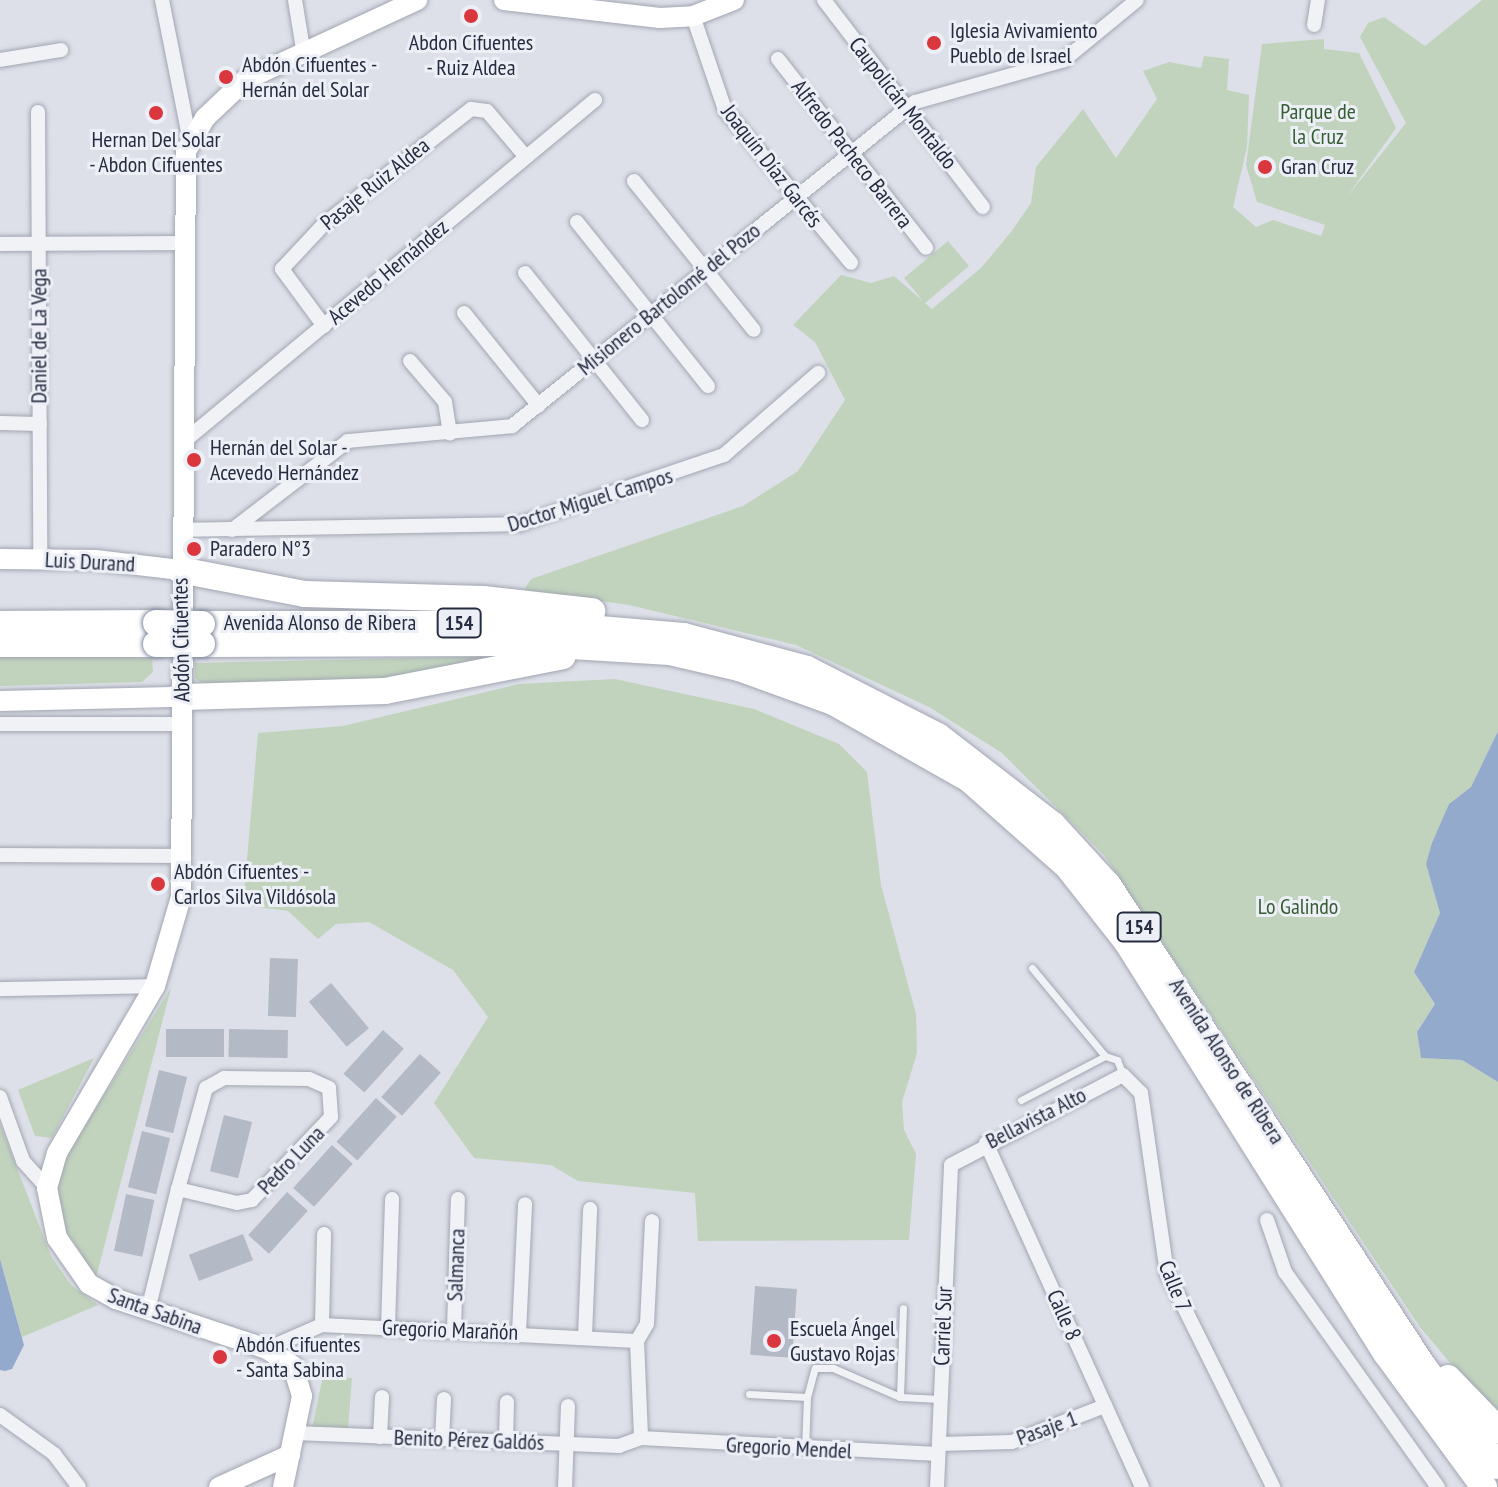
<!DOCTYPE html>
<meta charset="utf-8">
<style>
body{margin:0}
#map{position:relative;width:1498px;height:1487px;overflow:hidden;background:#dde0e8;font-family:"PT Sans Narrow",sans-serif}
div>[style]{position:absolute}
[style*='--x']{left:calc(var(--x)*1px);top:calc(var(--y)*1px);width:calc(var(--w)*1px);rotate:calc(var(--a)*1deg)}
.green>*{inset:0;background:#c1d3bd}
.water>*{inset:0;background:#94aacc}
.building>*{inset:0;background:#b4b9c6;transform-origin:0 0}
.roads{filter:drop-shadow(0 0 2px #a2a6b2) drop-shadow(0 0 2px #a2a6b2)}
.lane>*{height:7px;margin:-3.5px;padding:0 3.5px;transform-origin:3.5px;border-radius:3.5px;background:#f0f2f6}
.street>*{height:14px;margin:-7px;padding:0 7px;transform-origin:7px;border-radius:7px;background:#f0f2f6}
.secondary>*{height:20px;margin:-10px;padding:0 10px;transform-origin:10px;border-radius:10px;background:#fff}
.highway>*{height:26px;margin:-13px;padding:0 13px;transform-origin:13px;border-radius:13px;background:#fff}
.bridges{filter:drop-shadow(0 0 2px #838ca0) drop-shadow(0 0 2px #838ca0)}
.highway-bridge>*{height:26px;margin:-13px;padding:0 13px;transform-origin:13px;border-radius:13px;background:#fff}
.dots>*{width:22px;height:22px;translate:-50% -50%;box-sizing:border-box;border:4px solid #edeff6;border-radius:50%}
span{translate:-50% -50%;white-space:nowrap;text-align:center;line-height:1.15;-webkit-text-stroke:6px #edeff6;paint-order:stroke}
.shield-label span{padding:2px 6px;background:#edeff6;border:2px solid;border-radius:6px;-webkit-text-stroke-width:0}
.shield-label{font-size:20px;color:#252c40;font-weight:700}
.poi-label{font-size:22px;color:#252c40}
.left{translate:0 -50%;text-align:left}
.street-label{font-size:22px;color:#252c40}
.park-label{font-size:22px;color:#355d31}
</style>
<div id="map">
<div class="green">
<div style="clip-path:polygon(1482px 0,1498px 0,1498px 731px,1471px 787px,1449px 804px,1426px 864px,1440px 913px,1414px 972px,1435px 1004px,1417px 1032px,1421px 1058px,1462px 1060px,1498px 1082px,1498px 1420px,1420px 1327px,1104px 855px,1002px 753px,929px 707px,796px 645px,629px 605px,524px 590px,531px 579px,743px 506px,798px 471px,845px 400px,815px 342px,793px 325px,841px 275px,871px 283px,894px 276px,923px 301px,904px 278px,948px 241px,969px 266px,925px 303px,932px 309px,981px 268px,1011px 232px,1031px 203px,1036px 167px,1083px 109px,1116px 158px,1157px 99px,1143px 71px,1169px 62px,1201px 68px,1204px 56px,1229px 59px,1227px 90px,1249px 95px,1247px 147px,1233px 207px,1256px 227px,1273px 220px,1321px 236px,1325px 225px,1257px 202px,1246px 165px,1262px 44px,1324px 39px,1324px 49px,1359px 53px,1396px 128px,1346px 198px,1406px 123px,1360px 37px,1368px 23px,1384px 17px,1425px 46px)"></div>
<div style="clip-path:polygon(152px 655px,153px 672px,142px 682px,0 686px,0 657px)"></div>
<div style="clip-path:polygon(502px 656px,407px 682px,205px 687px,195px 678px,195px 663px)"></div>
<div style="clip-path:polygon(615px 679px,754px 709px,839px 744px,867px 772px,881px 885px,916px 1014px,917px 1053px,902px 1102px,904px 1130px,916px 1154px,909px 1240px,698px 1241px,695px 1193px,578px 1181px,551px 1165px,474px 1158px,434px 1103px,488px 1017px,453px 970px,369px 922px,336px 924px,318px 939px,288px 911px,243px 905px,258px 733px,343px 726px,519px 684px)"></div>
<div style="clip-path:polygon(171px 988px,96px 1278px,64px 1227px,57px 1185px,63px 1161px)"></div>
<div style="clip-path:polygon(94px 1058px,52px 1138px,35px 1136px,18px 1090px)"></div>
<div style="clip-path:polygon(0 1124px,51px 1256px,71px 1285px,98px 1305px,22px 1337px,0 1259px)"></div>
<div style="clip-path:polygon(323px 1376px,352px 1378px,348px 1430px,312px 1428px)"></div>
</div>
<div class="water">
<div style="clip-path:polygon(1498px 731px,1498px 1082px,1462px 1060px,1421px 1058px,1417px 1032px,1435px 1004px,1414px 972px,1440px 913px,1426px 864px,1432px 843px,1449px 804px,1471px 787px)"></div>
<div style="clip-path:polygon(0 1259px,24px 1345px,12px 1369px,5px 1371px,0 1370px)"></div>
</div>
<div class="building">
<div style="left:270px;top:958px;width:28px;height:58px;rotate:2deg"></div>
<div style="left:331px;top:983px;width:59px;height:29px;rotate:50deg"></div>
<div style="left:166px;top:1029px;width:58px;height:28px"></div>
<div style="left:229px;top:1029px;width:59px;height:28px;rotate:1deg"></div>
<div style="left:383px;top:1030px;width:28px;height:59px;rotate:42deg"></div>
<div style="left:420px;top:1054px;width:28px;height:58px;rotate:42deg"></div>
<div style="left:159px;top:1070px;width:29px;height:58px;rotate:14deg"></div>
<div style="left:376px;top:1098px;width:28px;height:59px;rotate:42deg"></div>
<div style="left:224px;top:1115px;width:29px;height:58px;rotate:14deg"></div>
<div style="left:142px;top:1131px;width:29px;height:58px;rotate:14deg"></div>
<div style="left:332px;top:1145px;width:28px;height:58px;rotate:42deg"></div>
<div style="left:287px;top:1192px;width:28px;height:58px;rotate:42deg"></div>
<div style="left:126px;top:1194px;width:29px;height:58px;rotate:12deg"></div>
<div style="left:243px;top:1234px;width:28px;height:58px;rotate:69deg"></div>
<div style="left:755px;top:1286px;width:42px;height:69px;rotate:4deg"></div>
</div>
<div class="roads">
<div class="lane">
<div style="--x:1032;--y:968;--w:114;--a:50.3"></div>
<div style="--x:1021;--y:1100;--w:95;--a:-27.6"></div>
<div style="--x:1105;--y:1056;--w:13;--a:18"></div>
<div style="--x:1117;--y:1060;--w:16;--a:68"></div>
<div style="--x:749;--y:1394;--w:58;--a:3"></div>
<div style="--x:807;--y:1397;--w:51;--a:92.2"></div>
<div style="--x:807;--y:1397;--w:30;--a:-75"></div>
<div style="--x:815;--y:1368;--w:18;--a:0"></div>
<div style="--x:833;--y:1368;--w:73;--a:23.4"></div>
<div style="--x:900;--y:1397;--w:40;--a:2.9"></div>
<div style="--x:900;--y:1397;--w:89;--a:-88.1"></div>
</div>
<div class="street">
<div style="--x:162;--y:0;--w:145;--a:78.8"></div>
<div style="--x:295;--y:0;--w:50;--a:80.7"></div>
<div style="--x:824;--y:0;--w:261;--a:52.5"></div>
<div style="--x:693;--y:16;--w:99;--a:71.2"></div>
<div style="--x:725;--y:110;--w:198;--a:50.5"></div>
<div style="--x:1314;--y:25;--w:25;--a:-81"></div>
<div style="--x:778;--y:59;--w:240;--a:51.9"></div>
<div style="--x:0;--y:60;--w:62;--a:-9.3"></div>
<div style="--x:38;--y:112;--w:447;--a:89.7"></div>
<div style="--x:634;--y:181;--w:191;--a:51.2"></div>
<div style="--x:577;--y:222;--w:210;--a:51.4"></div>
<div style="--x:0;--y:244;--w:183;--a:-0.3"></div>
<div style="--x:525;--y:273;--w:188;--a:51.5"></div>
<div style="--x:464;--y:313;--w:119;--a:51.1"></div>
<div style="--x:324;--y:326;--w:71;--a:-126.4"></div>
<div style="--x:282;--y:269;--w:62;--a:-47"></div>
<div style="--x:324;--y:224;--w:187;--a:-38"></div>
<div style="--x:471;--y:109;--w:16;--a:7"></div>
<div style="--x:487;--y:111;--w:60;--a:49.7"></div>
<div style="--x:410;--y:361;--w:54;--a:49.5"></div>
<div style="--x:445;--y:402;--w:32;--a:81"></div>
<div style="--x:0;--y:423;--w:40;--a:1.4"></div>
<div style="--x:182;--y:443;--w:537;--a:-39.71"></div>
<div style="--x:180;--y:530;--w:340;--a:-1"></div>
<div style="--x:520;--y:524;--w:215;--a:-18.7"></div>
<div style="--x:724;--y:455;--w:125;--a:-41.1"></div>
<div style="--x:232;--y:530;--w:146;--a:-37.5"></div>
<div style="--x:348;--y:441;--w:165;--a:-5.2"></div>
<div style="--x:512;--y:426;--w:517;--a:-38.8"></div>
<div style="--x:915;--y:102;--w:155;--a:-15.7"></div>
<div style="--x:1064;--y:60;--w:94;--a:-39.4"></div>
<div style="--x:0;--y:724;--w:183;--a:0"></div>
<div style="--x:0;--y:855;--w:184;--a:0.3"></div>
<div style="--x:0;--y:989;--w:155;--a:-1.1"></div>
<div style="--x:0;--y:1097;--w:68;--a:70.2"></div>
<div style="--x:23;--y:1161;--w:36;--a:48"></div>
<div style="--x:986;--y:1143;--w:378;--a:65.6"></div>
<div style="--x:1267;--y:1220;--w:55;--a:70.9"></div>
<div style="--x:1285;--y:1272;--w:264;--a:54.6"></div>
<div style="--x:148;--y:1310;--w:125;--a:-76.1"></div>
<div style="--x:178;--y:1189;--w:105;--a:-74.5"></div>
<div style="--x:206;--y:1088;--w:21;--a:-29"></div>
<div style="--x:224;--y:1078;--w:85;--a:0.7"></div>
<div style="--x:309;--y:1079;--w:22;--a:24"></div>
<div style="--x:329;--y:1088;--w:29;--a:86"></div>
<div style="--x:331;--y:1117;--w:115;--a:133.6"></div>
<div style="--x:252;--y:1200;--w:15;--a:169"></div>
<div style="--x:237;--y:1203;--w:61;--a:-166.7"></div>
<div style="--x:322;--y:1325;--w:91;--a:-88.7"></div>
<div style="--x:388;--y:1328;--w:129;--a:-88.2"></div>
<div style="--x:454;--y:1330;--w:131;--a:-88.3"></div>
<div style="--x:519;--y:1333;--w:129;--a:-87.3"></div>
<div style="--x:585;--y:1336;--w:127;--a:-87.7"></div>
<div style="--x:637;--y:1341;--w:20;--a:-60"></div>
<div style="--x:647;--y:1324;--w:103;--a:-87.2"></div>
<div style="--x:637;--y:1341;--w:97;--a:87.6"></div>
<div style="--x:267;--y:1349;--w:60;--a:-23.6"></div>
<div style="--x:322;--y:1325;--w:315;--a:2.9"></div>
<div style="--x:0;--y:1415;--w:67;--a:35.8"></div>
<div style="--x:54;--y:1454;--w:41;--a:52.9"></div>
<div style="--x:295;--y:1433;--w:324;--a:2.3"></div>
<div style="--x:619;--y:1446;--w:23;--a:-20"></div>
<div style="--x:380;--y:1437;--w:40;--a:-87.1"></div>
<div style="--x:641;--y:1438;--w:297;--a:3.1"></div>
<div style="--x:442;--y:1439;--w:40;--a:-87.1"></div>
<div style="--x:506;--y:1442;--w:40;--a:-88.6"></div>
<div style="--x:939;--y:1444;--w:73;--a:-1.6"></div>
<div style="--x:1012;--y:1442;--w:100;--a:-21.2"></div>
<div style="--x:565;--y:1487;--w:81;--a:-87.9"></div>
<div style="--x:937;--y:1487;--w:322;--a:-87.5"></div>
<div style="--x:951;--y:1165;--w:194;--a:-27.6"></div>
<div style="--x:1123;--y:1075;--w:25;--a:45"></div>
<div style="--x:1141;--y:1093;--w:182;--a:81.8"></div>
<div style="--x:1167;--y:1273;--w:239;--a:63.6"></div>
</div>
<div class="secondary">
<div style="--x:504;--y:0;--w:157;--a:6.6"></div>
<div style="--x:660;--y:18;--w:33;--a:-3"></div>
<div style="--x:693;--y:16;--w:44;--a:-21.3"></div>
<div style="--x:0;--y:559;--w:95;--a:0.6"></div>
<div style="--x:95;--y:560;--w:86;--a:6.7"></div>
<div style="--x:0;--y:701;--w:183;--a:-1.3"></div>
<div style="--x:219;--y:1487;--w:78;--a:-24.3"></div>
<div style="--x:283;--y:1487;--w:93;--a:-78.2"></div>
<div style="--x:302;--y:1396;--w:31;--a:-107"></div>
<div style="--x:293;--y:1366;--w:31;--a:-147"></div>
<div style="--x:267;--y:1349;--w:159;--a:-161.7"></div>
<div style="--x:116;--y:1299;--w:31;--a:-151"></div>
<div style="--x:89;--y:1284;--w:56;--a:-124.8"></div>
<div style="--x:57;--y:1238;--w:51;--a:-101.3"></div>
<div style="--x:47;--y:1188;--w:36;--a:-74"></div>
<div style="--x:57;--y:1153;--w:194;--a:-59.6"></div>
<div style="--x:155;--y:986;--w:93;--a:-73.7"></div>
<div style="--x:181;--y:897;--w:746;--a:-89.62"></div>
<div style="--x:186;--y:151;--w:38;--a:-60"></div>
<div style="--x:205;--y:118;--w:55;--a:-43.5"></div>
<div style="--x:245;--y:80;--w:190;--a:-24.9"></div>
</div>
<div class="highway">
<div style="--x:180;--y:570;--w:127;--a:10.9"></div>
<div style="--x:305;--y:594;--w:178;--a:1.6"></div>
<div style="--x:483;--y:599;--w:110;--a:6.3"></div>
<div style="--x:0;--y:624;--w:156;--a:-0.4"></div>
<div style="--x:202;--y:624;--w:337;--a:0"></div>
<div style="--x:539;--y:624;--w:145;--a:4.7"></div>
<div style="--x:684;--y:636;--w:127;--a:15"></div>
<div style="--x:807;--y:669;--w:147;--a:27.1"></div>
<div style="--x:938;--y:736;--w:145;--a:37.7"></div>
<div style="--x:1053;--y:825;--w:81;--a:47.5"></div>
<div style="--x:1108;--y:885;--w:575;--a:56.78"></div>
<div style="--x:1423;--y:1366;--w:125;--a:53.1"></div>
<div style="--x:0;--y:644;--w:156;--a:0"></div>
<div style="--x:202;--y:644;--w:320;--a:-0.2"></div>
<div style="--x:522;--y:643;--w:148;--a:3.5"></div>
<div style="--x:670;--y:652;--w:71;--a:13.1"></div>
<div style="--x:739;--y:668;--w:100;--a:19.9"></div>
<div style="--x:833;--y:702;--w:156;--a:29.5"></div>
<div style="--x:969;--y:779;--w:132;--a:41.6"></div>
<div style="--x:1068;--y:867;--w:95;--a:51.8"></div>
<div style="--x:1127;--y:942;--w:486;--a:57.8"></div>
<div style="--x:1386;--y:1353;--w:166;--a:53.8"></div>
<div style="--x:183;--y:697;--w:202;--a:-1.7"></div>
<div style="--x:385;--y:691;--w:181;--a:-11.1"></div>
<div style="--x:1448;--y:1378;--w:72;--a:46.1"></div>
</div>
</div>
<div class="bridges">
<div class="highway-bridge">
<div style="--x:156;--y:623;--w:46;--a:1.2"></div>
<div style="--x:156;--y:644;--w:46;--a:0"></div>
</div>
</div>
<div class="dots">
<div style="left:471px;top:16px;background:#da363e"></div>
<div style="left:934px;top:43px;background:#da363e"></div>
<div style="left:226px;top:77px;background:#da363e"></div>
<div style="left:156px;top:113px;background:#da363e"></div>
<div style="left:1265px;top:167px;background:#da363e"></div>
<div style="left:194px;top:460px;background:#da363e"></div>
<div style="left:194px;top:549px;background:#da363e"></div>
<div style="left:158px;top:884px;background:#da363e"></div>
<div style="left:774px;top:1341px;background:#da363e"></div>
<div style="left:220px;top:1357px;background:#da363e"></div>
</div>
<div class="shield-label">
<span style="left:459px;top:623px">154</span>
<span style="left:1139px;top:927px">154</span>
</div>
<div class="poi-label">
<span class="left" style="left:950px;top:43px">Iglesia Avivamiento<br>Pueblo de Israel</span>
<span style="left:471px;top:55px">Abdon Cifuentes<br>- Ruiz Aldea</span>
<span class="left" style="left:242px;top:77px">Abdón Cifuentes -<br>Hernán del Solar</span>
<span style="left:156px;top:152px">Hernan Del Solar<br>- Abdon Cifuentes</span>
<span class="left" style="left:1281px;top:167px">Gran Cruz</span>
<span class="left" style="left:210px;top:460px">Hernán del Solar -<br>Acevedo Hernández</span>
<span class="left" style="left:210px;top:549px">Paradero N°3</span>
<span class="left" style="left:174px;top:884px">Abdón Cifuentes -<br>Carlos Silva Vildósola</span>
<span class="left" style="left:790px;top:1341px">Escuela Ángel<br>Gustavo Rojas</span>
<span class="left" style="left:236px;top:1357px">Abdón Cifuentes<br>- Santa Sabina</span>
</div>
<div class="street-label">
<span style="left:903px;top:103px;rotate:52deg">Caupolicán Montaldo</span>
<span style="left:852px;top:154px;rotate:52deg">Alfredo Pacheco Barrera</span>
<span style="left:772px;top:166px;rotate:52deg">Joaquín Díaz Garcés</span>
<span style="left:375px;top:184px;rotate:-39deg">Pasaje Ruiz Aldea</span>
<span style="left:388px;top:272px;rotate:-40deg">Acevedo Hernández</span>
<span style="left:669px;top:299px;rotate:-39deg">Misionero Bartolomé del Pozo</span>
<span style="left:39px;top:336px;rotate:-90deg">Daniel de La Vega</span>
<span style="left:590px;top:500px;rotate:-17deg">Doctor Miguel Campos</span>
<span style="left:90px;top:562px;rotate:3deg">Luis Durand</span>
<span style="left:320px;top:623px">Avenida Alonso de Ribera</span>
<span style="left:181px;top:640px;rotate:-91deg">Abdón Cifuentes</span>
<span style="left:1227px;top:1061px;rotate:57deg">Avenida Alonso de Ribera</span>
<span style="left:1036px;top:1118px;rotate:-27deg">Bellavista Alto</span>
<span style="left:291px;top:1160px;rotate:-46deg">Pedro Luna</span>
<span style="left:456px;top:1265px;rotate:-88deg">Salmanca</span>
<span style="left:1175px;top:1286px;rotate:68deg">Calle 7</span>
<span style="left:155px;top:1311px;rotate:20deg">Santa Sabina</span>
<span style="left:1064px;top:1315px;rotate:66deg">Calle 8</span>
<span style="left:943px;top:1326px;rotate:-88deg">Carriel Sur</span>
<span style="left:450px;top:1330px;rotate:2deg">Gregorio Marañón</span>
<span style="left:1047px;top:1428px;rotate:-20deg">Pasaje 1</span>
<span style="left:469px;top:1440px;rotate:2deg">Benito Pérez Galdós</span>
<span style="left:789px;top:1448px;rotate:3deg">Gregorio Mendel</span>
</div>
<div class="park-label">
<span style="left:1318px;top:124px">Parque de<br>la Cruz</span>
<span style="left:1298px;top:907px">Lo Galindo</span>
</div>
</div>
